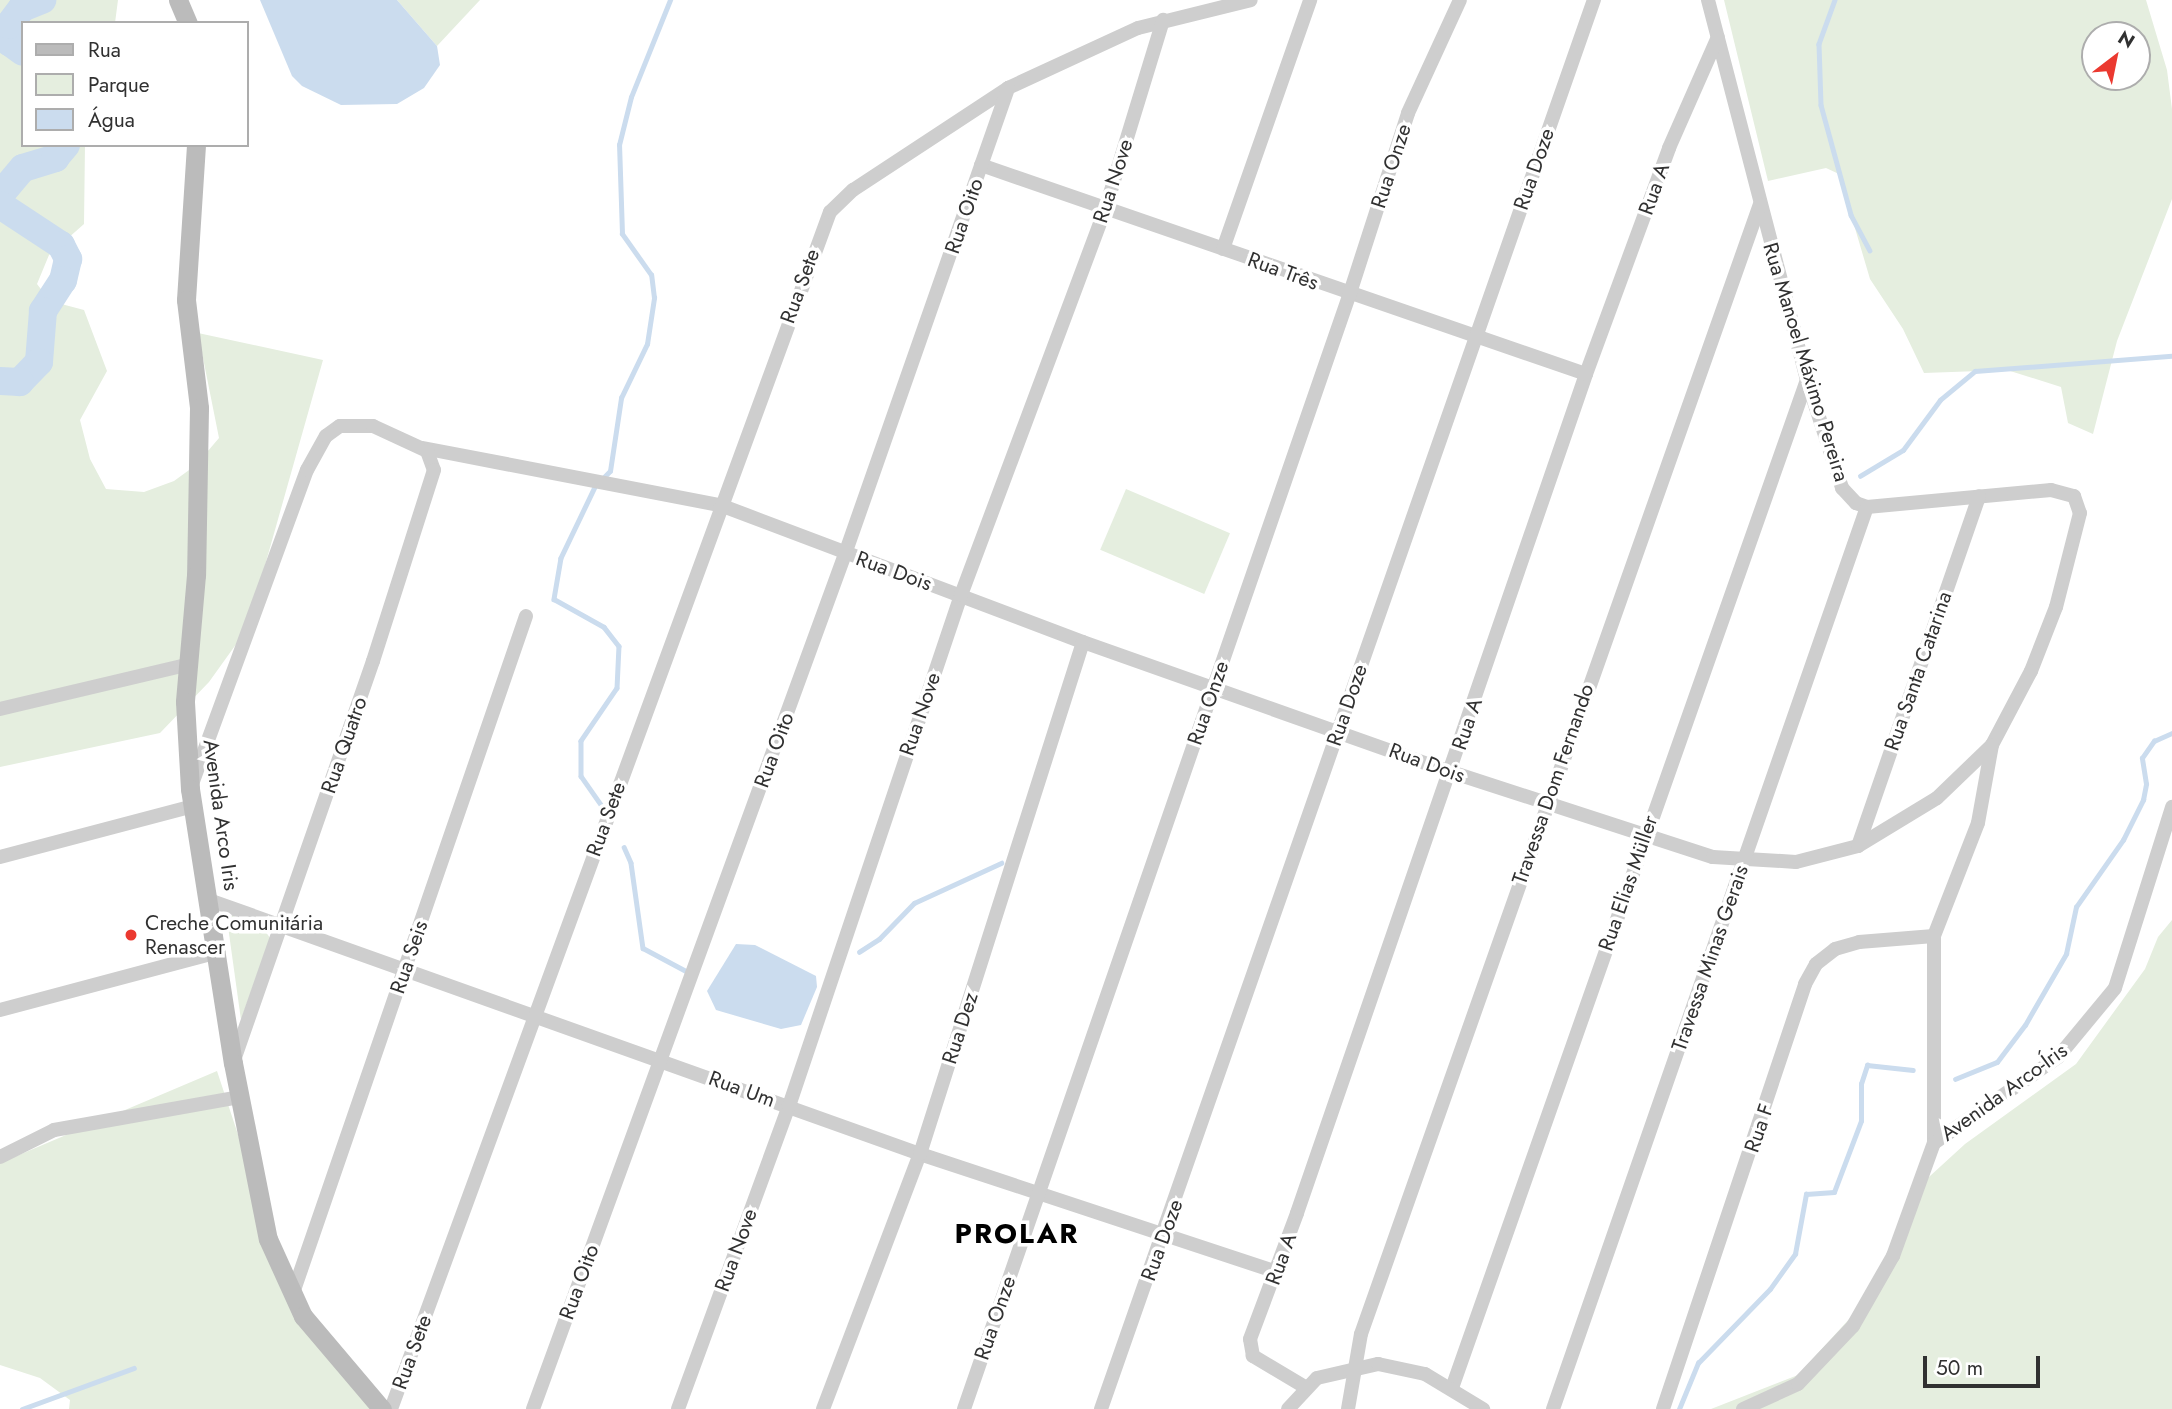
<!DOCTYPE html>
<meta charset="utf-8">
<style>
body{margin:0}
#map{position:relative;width:2172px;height:1409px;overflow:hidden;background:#fff;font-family:Jost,sans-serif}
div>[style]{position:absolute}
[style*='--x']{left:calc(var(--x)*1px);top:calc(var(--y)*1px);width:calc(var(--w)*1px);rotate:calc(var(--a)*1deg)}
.green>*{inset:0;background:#e5eedf;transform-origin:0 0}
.water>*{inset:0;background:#cbdcee}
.stream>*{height:4.5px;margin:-2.25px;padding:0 2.25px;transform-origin:2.25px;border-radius:2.25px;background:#cbdcee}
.river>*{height:28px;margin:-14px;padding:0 14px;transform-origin:14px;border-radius:14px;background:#cbdcee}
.street>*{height:14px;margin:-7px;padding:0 7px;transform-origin:7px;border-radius:7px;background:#cecece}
.secondary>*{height:19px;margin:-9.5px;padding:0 9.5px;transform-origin:9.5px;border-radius:9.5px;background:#bbb}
.dots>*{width:19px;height:19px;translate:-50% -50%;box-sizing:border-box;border:4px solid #fff;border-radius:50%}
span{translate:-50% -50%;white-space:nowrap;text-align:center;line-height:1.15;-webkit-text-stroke:7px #fff;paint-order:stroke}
.street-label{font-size:21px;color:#313131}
.poi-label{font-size:21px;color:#313131}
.left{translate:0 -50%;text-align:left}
.district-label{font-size:28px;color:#000;font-weight:700;letter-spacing:2px}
.legend{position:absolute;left:21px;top:21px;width:228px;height:126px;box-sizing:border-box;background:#fff;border:2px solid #adadad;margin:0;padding:9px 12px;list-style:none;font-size:21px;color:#313131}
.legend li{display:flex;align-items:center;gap:14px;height:35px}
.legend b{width:35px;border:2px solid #adadad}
.north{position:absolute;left:2081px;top:21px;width:70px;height:70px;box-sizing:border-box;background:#fff;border:2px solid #adadad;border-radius:50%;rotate:32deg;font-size:19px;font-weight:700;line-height:28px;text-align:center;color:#313131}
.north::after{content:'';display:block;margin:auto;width:24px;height:32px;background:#eb3930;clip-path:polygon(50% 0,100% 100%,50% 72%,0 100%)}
.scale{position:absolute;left:1923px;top:1356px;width:117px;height:32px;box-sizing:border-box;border:4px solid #313131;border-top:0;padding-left:9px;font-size:21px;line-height:24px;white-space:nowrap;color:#313131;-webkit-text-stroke:5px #fff;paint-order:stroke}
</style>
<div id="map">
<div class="green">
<div style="clip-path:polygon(0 0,118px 0,115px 23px,23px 23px,23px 145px,85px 145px,84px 224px,49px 255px,37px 284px,50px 301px,84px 310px,107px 371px,80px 420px,90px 459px,106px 489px,144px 492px,174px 481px,196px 465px,219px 438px,198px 333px,323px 360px,247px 629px,209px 682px,160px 733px,0 767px)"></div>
<div style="clip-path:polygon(397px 0,480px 0,437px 46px)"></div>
<div style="clip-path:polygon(evenodd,1724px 0,2146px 0,2167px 70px,2172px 109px,2172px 199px,2117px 341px,2093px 434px,2068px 423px,2061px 387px,2007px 370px,1924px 373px,1903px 329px,1870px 279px,1839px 174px,1826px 168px,1768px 181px,1724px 0,2095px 35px,2137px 35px,2137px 77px,2095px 77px,2095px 35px)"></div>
<div style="left:1126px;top:489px;width:113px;height:66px;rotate:23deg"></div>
<div style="clip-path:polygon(226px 912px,261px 925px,270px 938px,241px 1020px)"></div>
<div style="clip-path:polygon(2172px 920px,2172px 1409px,1711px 1409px,1798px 1375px,1872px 1294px,1918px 1187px,1965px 1144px,2076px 1064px,2145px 969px,2158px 937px)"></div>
<div style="clip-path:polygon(217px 1071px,292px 1298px,385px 1409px,69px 1409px,70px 1400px,40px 1378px,0 1365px,0 1163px)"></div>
</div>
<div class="water">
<div style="clip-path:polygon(260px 0,397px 0,437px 46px,440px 65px,424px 88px,397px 104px,341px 105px,302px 86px,292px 76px)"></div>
<div style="clip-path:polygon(736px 944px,755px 945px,816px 976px,817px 987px,801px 1025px,781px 1029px,716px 1010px,707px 991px)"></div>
</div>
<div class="stream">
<div style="--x:1835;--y:0;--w:47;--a:110"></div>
<div style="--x:1819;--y:44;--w:61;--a:88.1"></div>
<div style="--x:1821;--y:105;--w:114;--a:74.7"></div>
<div style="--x:1851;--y:215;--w:40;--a:62"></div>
<div style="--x:1860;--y:476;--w:50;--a:-31.2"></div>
<div style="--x:1903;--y:450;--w:62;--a:-53.5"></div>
<div style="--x:1940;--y:400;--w:45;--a:-39.6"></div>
<div style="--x:1975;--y:371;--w:198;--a:-4.4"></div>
<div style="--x:602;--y:479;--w:11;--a:-45"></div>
<div style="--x:610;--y:471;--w:74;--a:-81.4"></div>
<div style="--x:621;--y:398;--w:60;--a:-64.3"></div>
<div style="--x:647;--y:344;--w:47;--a:-81.3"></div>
<div style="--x:654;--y:298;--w:23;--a:-97"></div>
<div style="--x:651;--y:275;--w:50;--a:-125.3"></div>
<div style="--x:622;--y:234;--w:89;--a:-91.9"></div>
<div style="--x:619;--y:145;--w:49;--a:-76"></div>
<div style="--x:631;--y:97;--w:105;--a:-68.1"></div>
<div style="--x:596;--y:485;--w:81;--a:115.6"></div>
<div style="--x:561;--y:558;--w:42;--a:99.7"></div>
<div style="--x:554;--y:599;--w:57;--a:29.2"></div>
<div style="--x:604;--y:627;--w:24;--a:52"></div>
<div style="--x:619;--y:646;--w:42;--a:92.7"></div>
<div style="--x:617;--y:688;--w:64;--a:124.2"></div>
<div style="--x:581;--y:741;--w:35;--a:90"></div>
<div style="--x:581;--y:776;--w:37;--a:55"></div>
<div style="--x:624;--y:847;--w:17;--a:66"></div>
<div style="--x:631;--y:863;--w:86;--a:82"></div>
<div style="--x:643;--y:948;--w:51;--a:28.1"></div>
<div style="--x:859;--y:952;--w:24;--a:-33"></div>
<div style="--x:879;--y:939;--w:50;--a:-45.8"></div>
<div style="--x:914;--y:903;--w:96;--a:-24.7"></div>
<div style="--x:1955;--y:1079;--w:45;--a:-22"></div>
<div style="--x:1997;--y:1062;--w:46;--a:-52.9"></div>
<div style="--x:2025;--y:1025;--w:82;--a:-60"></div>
<div style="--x:2066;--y:954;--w:48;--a:-78"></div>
<div style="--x:2076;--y:907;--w:82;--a:-55"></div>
<div style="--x:2123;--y:840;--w:45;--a:-63.4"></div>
<div style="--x:2143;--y:800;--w:16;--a:-79"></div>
<div style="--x:2146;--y:784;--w:26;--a:-99"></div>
<div style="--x:2142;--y:758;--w:21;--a:-55"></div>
<div style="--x:2154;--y:741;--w:20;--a:-24"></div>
<div style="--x:22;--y:1409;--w:119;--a:-20.1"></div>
<div style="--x:1679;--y:1409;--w:50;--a:-67.6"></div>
<div style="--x:1698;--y:1363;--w:103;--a:-45.8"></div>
<div style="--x:1770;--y:1289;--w:43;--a:-54.5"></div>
<div style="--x:1795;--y:1254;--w:61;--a:-79.6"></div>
<div style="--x:1806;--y:1194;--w:28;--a:-4"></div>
<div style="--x:1834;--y:1192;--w:76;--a:-69.2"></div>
<div style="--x:1861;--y:1121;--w:37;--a:-90"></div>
<div style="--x:1861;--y:1084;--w:20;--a:-72"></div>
<div style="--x:1867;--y:1065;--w:46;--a:6.2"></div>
</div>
<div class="river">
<div style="--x:23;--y:52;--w:17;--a:-144"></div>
<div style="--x:9;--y:42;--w:17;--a:-90"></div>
<div style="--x:9;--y:25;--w:21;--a:-53"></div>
<div style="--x:22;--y:8;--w:22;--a:-22"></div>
<div style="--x:0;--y:195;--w:35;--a:-50"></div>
<div style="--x:23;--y:168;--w:34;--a:-17"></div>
<div style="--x:55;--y:158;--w:17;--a:-50"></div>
<div style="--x:0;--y:205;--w:73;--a:33.3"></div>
<div style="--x:61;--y:245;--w:16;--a:63"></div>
<div style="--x:68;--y:259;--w:22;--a:103"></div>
<div style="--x:63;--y:280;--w:37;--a:123"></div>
<div style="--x:43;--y:311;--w:51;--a:94.5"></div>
<div style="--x:39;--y:362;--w:28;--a:134"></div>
<div style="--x:20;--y:382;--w:20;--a:-177"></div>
</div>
<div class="street">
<div style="--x:1708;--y:0;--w:393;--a:75.4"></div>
<div style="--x:1807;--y:380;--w:114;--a:72"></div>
<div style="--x:1842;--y:488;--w:21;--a:47"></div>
<div style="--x:1856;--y:503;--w:12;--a:20"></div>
<div style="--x:1867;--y:507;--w:185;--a:-5.3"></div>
<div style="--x:2051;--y:490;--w:24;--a:15"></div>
<div style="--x:2074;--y:496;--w:18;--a:71"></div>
<div style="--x:2080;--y:513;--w:97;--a:104.3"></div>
<div style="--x:2056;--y:607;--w:69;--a:111.3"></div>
<div style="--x:2031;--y:671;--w:84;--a:117.8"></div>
<div style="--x:1992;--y:745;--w:79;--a:100.2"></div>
<div style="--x:1978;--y:823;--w:121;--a:111.3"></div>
<div style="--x:1934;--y:936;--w:207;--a:90"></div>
<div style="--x:981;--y:165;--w:640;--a:19.06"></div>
<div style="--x:1223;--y:249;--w:264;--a:-70.7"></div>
<div style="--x:423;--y:448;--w:302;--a:10.9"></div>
<div style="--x:720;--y:505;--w:388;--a:20.7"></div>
<div style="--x:1083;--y:642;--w:390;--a:19.5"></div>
<div style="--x:1451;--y:772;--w:275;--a:18"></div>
<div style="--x:1713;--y:857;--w:83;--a:3.4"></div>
<div style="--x:1796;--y:862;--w:64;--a:-14.5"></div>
<div style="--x:1858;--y:846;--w:92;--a:-31.3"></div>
<div style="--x:1937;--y:798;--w:76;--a:-43.9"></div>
<div style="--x:0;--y:709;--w:191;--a:-13.3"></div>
<div style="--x:192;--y:784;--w:334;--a:-69.9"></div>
<div style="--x:307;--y:470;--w:39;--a:-61"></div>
<div style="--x:326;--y:436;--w:17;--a:-36"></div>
<div style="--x:340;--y:426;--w:33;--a:0"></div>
<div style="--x:373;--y:426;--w:60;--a:24.8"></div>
<div style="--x:427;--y:451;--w:20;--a:70"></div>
<div style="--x:434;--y:470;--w:201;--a:107.7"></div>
<div style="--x:373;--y:661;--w:423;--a:109.2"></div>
<div style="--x:1858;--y:846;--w:370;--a:-70.9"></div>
<div style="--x:0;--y:857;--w:200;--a:-14.8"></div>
<div style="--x:209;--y:900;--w:755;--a:19.66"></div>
<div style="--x:920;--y:1154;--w:376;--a:18.3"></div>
<div style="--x:0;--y:1010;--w:226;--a:-14.9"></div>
<div style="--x:0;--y:1157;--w:60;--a:-26.6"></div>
<div style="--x:54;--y:1130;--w:188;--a:-10.1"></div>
<div style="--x:292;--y:1296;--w:719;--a:-71.01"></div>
<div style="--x:1305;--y:1387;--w:61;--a:-149.2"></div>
<div style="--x:1253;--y:1356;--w:17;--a:-100"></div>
<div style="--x:1250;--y:1339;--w:134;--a:-69.5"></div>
<div style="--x:1297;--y:1213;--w:887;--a:-70.99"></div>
<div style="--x:1586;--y:374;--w:241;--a:-69.8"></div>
<div style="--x:1669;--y:148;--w:121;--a:-66.2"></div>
<div style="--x:1452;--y:1388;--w:1069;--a:-70.6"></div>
<div style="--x:391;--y:1409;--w:1275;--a:-69.86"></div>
<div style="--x:830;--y:212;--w:32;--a:-44"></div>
<div style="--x:853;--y:190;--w:186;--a:-33.3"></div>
<div style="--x:1008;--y:88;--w:143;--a:-24.8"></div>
<div style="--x:1138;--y:28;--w:116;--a:-13.9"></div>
<div style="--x:533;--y:1409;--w:910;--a:-69.95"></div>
<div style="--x:845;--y:554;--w:494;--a:-70.7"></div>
<div style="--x:678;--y:1409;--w:323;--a:-69.9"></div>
<div style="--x:789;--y:1106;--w:539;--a:-71.4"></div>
<div style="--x:961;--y:595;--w:411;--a:-69.5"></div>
<div style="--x:1105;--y:210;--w:199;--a:-73"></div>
<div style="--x:823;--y:1409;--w:273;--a:-69.2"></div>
<div style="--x:920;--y:1154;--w:537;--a:-72.34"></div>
<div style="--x:964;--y:1409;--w:1178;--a:-70.92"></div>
<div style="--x:1349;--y:296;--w:192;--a:-72.1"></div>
<div style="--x:1408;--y:113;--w:124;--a:-65.3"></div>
<div style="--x:1101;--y:1409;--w:1493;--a:-70.72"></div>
<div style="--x:1288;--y:1409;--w:42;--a:-46.9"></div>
<div style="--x:1317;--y:1378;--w:63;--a:-12.9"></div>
<div style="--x:1378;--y:1364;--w:48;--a:12"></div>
<div style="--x:1425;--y:1374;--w:68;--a:31.1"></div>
<div style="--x:1348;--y:1409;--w:76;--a:-80.2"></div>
<div style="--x:1361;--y:1334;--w:1198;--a:-70.55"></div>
<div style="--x:1553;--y:1409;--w:955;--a:-70.81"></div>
<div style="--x:1663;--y:1409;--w:448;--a:-71.5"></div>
<div style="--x:1805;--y:984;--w:23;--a:-61"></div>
<div style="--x:1816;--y:964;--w:24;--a:-38"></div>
<div style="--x:1835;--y:949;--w:25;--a:-16"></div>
<div style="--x:1859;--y:942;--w:75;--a:-4.6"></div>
<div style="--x:1743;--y:1409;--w:60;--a:-24.4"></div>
<div style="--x:1798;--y:1384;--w:80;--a:-46.5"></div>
<div style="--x:1853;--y:1326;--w:81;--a:-60.3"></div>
<div style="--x:1893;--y:1256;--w:120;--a:-70.1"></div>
<div style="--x:1934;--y:1143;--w:151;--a:-34.7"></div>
<div style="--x:2058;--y:1057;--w:89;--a:-50.4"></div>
<div style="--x:2115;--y:988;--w:190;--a:-72.5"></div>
</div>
<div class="secondary">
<div style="--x:178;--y:0;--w:25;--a:67"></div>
<div style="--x:196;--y:145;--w:155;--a:93.7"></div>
<div style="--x:186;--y:300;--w:109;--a:83.1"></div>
<div style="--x:199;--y:408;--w:167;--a:91"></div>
<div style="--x:196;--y:575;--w:127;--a:95"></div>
<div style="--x:185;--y:702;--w:87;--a:86.7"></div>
<div style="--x:190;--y:789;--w:277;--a:81.1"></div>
<div style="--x:233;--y:1063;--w:179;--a:78.8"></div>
<div style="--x:268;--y:1239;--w:85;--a:65.6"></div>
<div style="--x:303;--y:1316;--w:122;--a:49.7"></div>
</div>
<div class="dots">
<div style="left:131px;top:935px;background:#eb3930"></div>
</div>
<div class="street-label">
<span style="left:1391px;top:166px;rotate:-72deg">Rua Onze</span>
<span style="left:1534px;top:169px;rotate:-71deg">Rua Doze</span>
<span style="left:1113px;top:181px;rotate:-72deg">Rua Nove</span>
<span style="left:1654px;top:189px;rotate:-70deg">Rua A</span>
<span style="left:964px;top:216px;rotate:-71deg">Rua Oito</span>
<span style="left:1283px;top:271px;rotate:20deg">Rua Três</span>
<span style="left:800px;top:286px;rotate:-70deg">Rua Sete</span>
<span style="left:1806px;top:362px;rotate:73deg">Rua Manoel Máximo Pereira</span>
<span style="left:894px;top:571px;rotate:20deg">Rua Dois</span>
<span style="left:1918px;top:671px;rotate:-71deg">Rua Santa Catarina</span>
<span style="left:1208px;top:703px;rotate:-71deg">Rua Onze</span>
<span style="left:1347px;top:705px;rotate:-71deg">Rua Doze</span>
<span style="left:920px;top:714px;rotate:-71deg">Rua Nove</span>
<span style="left:1467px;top:724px;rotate:-71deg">Rua A</span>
<span style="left:344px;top:745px;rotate:-71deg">Rua Quatro</span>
<span style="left:774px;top:750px;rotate:-70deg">Rua Oito</span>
<span style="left:1427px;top:763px;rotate:20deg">Rua Dois</span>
<span style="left:1553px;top:784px;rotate:-71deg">Travessa Dom Fernando</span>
<span style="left:221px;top:815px;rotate:82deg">Avenida Arco Iris</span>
<span style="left:606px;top:819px;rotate:-70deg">Rua Sete</span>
<span style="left:1628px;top:883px;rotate:-71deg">Rua Elias Müller</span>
<span style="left:409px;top:957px;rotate:-71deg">Rua Seis</span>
<span style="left:1710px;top:958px;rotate:-71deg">Travessa Minas Gerais</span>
<span style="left:960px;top:1028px;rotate:-72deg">Rua Dez</span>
<span style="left:742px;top:1089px;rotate:20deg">Rua Um</span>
<span style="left:2004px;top:1092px;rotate:-36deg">Avenida Arco-Íris</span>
<span style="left:1759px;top:1128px;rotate:-71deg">Rua F</span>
<span style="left:1162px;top:1240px;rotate:-70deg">Rua Doze</span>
<span style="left:736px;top:1250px;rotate:-70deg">Rua Nove</span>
<span style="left:1281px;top:1259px;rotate:-70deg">Rua A</span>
<span style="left:579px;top:1282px;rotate:-70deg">Rua Oito</span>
<span style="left:995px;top:1318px;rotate:-71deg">Rua Onze</span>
<span style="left:412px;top:1352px;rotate:-70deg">Rua Sete</span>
</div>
<div class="poi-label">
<span class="left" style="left:145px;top:935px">Creche Comunitária<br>Renascer</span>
</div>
<div class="district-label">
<span style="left:1017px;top:1234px">PROLAR</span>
</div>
<ul class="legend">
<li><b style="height:9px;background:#bbb"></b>Rua</li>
<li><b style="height:19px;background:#e5eedf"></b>Parque</li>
<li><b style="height:19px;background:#cbdcee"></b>Água</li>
</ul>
<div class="north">N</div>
<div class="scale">50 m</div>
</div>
